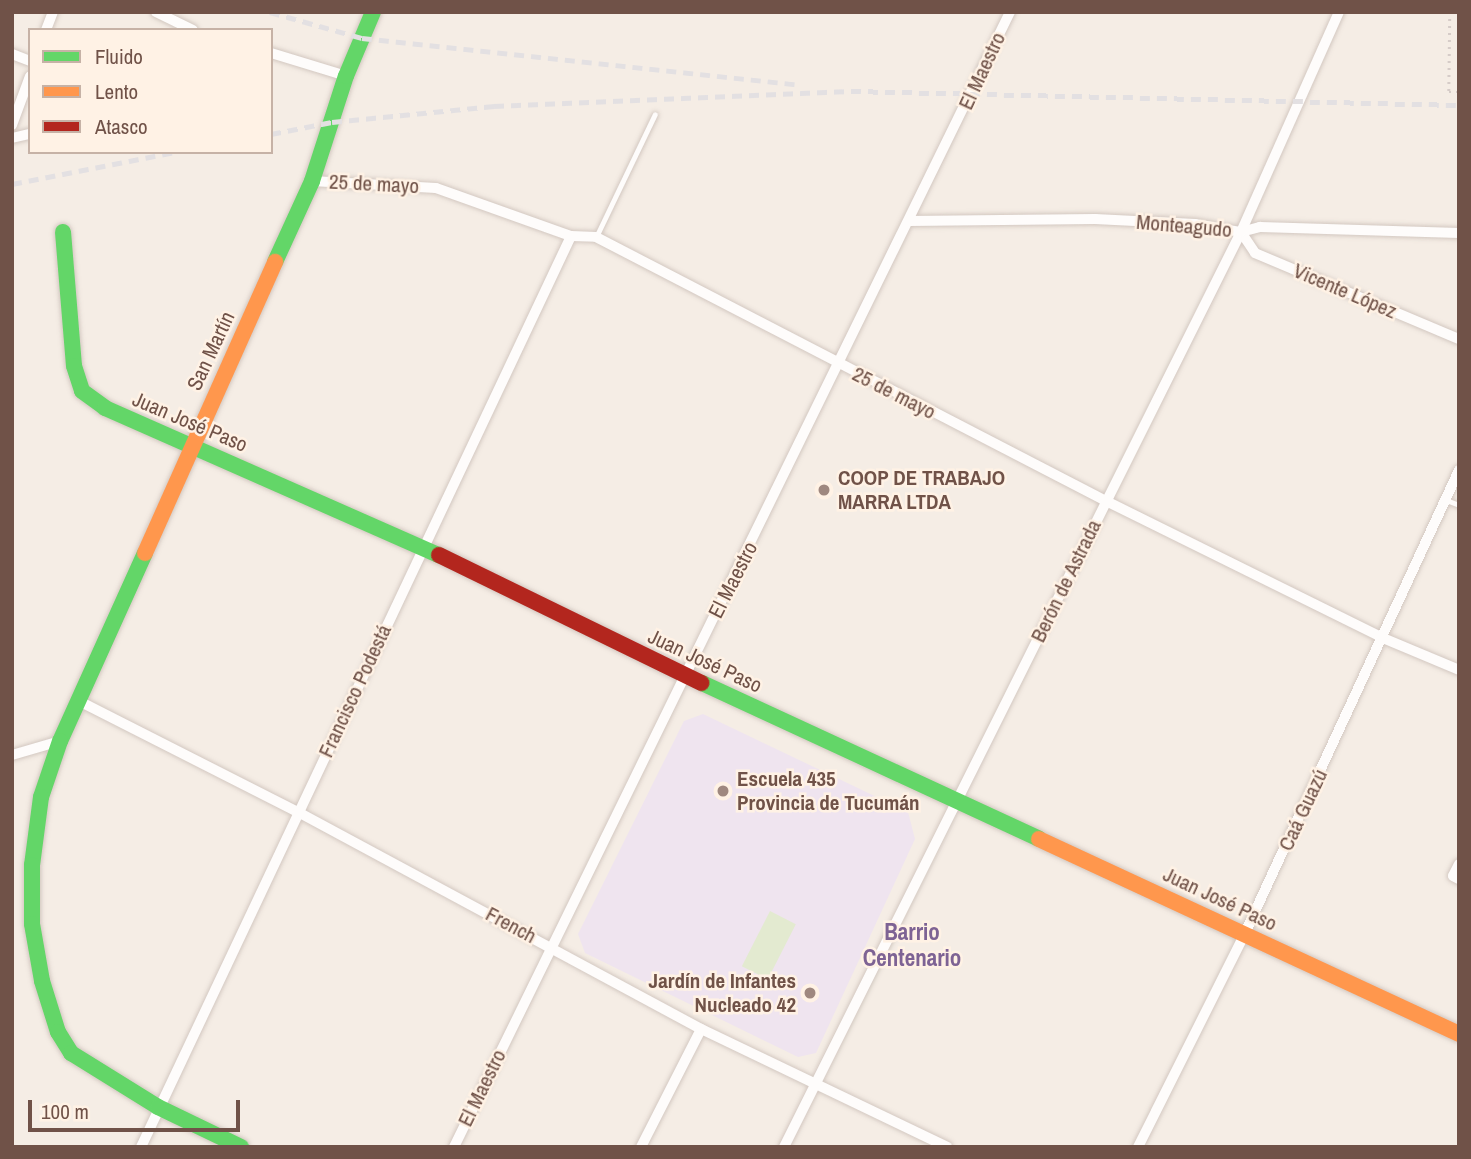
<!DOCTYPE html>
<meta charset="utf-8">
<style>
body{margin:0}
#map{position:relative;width:1471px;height:1159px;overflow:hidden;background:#f5ede5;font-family:"Archivo Narrow",sans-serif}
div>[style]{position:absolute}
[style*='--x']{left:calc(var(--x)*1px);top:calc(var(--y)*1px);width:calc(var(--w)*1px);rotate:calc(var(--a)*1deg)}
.education>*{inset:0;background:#efe4ef}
.green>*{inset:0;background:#e3ead0;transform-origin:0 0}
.path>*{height:2.5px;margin-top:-1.25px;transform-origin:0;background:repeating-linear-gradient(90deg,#d6ccc8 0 2px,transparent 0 7px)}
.roads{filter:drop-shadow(0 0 2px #d3c8c1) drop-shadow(0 0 2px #d3c8c1)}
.lane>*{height:5px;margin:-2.5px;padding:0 2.5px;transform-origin:2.5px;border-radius:2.5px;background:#fefcfb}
.street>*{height:10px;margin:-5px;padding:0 5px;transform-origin:5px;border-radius:5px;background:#fefcfb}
.fast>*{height:16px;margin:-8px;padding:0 8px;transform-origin:8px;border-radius:8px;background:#63d668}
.slow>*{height:16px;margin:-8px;padding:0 8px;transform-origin:8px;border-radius:8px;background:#ff974d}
.jam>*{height:16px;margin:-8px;padding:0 8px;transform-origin:8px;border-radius:8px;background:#b3261e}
.rail>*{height:4.5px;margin-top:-2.25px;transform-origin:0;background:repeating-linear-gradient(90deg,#e3e0e2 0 10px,transparent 0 17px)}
.dots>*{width:19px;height:19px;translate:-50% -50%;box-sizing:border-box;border:4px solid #fff2e5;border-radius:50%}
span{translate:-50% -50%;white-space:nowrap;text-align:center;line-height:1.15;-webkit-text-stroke:5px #fff2e5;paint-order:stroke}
.street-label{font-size:21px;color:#705248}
.poi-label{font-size:21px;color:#705248;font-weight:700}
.left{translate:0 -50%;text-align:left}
.right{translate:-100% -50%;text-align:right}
.neighbourhood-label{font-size:23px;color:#7e6394;font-weight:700}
.frame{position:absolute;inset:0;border:14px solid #705248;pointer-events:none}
.legend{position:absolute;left:28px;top:28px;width:245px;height:126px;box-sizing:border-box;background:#fff2e5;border:2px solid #c6b2a6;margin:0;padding:9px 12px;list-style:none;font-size:21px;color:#705248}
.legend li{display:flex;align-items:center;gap:14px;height:35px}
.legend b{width:35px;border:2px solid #c6b2a6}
.scale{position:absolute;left:28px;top:1100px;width:212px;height:32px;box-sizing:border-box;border:4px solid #705248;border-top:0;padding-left:9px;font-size:21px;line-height:24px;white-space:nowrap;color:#705248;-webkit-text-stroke:5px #fff2e5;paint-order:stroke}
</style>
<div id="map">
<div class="education">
<div style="clip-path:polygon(703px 714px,908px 812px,915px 839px,816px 1053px,798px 1057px,585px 953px,578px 934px,684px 721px)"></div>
</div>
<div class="green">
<div style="left:770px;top:911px;width:29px;height:62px;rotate:27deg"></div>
</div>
<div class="path">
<div style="--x:1450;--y:12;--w:80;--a:90.7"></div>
<div style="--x:1449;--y:92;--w:10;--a:0"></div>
</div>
<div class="roads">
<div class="lane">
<div style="--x:596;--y:237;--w:136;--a:-64.4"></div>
<div style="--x:1446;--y:500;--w:14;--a:21"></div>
</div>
<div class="street">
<div style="--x:156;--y:12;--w:41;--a:25.9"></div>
<div style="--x:46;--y:30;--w:19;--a:-69"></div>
<div style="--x:271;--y:53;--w:78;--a:17"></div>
<div style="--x:12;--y:54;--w:19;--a:21"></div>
<div style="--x:12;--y:125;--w:52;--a:-69.8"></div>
<div style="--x:12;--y:138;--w:18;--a:-13"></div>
<div style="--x:312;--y:181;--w:124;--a:3.2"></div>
<div style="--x:436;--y:188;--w:143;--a:19.6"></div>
<div style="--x:571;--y:236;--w:25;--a:2"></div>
<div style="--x:596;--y:237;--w:574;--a:27.37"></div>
<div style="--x:1106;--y:501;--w:309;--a:26.3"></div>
<div style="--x:1383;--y:638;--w:82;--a:22.8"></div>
<div style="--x:909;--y:221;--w:186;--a:-0.6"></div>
<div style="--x:1095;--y:219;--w:100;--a:2.9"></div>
<div style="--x:1195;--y:224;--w:47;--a:9.9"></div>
<div style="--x:1241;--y:232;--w:20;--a:-15"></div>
<div style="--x:1260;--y:227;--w:199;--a:1.7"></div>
<div style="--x:1241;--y:232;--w:25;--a:56"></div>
<div style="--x:1255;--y:253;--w:221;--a:22.9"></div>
<div style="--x:77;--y:700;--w:248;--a:26.9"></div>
<div style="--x:298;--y:812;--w:458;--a:28.3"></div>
<div style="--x:701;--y:1029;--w:273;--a:25.6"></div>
<div style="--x:12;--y:755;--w:50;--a:-16.3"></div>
<div style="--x:1459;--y:864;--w:13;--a:117"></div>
<div style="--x:1453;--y:876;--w:7;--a:27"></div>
<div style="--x:141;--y:1147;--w:1007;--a:-64.73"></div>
<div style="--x:454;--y:1147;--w:1264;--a:-63.9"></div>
<div style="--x:641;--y:1147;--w:132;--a:-63"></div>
<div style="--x:784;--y:1147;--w:1023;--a:-63.46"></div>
<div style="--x:1241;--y:232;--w:241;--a:-66"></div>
<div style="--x:1138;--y:1147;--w:239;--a:-63.4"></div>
<div style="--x:1245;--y:933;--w:510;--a:-65.19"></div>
</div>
<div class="fast">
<div style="--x:63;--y:232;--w:134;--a:85.3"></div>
<div style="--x:74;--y:366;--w:26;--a:72"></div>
<div style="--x:82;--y:391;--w:29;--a:36"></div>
<div style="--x:105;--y:408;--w:365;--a:23.8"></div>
<div style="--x:275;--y:262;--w:89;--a:-65.4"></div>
<div style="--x:312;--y:181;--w:110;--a:-72.1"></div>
<div style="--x:346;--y:76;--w:69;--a:-67.1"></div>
<div style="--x:145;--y:553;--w:206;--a:114.3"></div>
<div style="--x:60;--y:741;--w:59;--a:108.7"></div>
<div style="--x:41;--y:797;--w:69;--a:97.5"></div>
<div style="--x:32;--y:865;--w:59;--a:90"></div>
<div style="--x:32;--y:924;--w:58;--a:80"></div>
<div style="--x:42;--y:981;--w:53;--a:72.6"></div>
<div style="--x:58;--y:1032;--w:25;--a:58"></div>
<div style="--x:71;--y:1053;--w:102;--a:31.8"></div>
<div style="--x:158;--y:1107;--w:92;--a:25.7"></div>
<div style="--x:702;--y:683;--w:371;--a:24.8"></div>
</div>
<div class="slow">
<div style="--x:145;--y:553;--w:319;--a:-65.9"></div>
<div style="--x:1039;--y:839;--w:463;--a:24.9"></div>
</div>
<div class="jam">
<div style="--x:439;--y:555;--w:292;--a:26"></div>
</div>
</div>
<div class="rail">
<div style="--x:270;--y:12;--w:96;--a:15.8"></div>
<div style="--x:362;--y:38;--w:441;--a:6.1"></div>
<div style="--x:271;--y:134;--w:62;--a:-11.1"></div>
<div style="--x:332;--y:122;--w:163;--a:-5.6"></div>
<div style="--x:494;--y:106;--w:357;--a:-2.4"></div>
<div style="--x:851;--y:91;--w:608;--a:1.32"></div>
<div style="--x:12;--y:184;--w:166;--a:-11.1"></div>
</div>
<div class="dots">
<div style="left:824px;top:490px;background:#9f887f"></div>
<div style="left:723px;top:791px;background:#9f887f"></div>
<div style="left:810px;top:993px;background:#9f887f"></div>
</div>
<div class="street-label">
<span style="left:982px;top:71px;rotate:-65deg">El Maestro</span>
<span style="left:374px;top:184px;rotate:3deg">25 de mayo</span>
<span style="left:1184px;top:226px;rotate:5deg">Monteagudo</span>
<span style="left:1345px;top:291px;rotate:23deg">Vicente López</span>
<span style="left:211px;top:351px;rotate:-65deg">San Martín</span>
<span style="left:894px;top:393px;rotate:27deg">25 de mayo</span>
<span style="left:190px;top:422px;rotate:23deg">Juan José Paso</span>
<span style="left:733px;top:580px;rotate:-63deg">El Maestro</span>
<span style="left:1066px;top:581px;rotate:-64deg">Berón de Astrada</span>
<span style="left:705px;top:661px;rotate:25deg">Juan José Paso</span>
<span style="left:355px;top:691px;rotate:-65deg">Francisco Podestá</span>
<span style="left:1303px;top:810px;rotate:-65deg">Caá Guazú</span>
<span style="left:1220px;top:899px;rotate:25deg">Juan José Paso</span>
<span style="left:511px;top:925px;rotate:28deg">French</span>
<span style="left:482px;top:1088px;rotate:-64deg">El Maestro</span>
</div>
<div class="poi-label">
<span class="left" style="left:838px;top:490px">COOP DE TRABAJO<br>MARRA LTDA</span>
<span class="left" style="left:737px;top:791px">Escuela 435<br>Provincia de Tucumán</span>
<span class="right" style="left:796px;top:993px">Jardín de Infantes<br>Nucleado 42</span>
</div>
<div class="neighbourhood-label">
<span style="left:912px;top:945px">Barrio<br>Centenario</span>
</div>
<div class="frame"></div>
<ul class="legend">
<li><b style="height:9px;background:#63d668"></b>Fluido</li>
<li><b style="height:9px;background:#ff974d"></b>Lento</li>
<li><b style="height:9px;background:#b3261e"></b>Atasco</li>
</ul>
<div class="scale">100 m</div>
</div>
